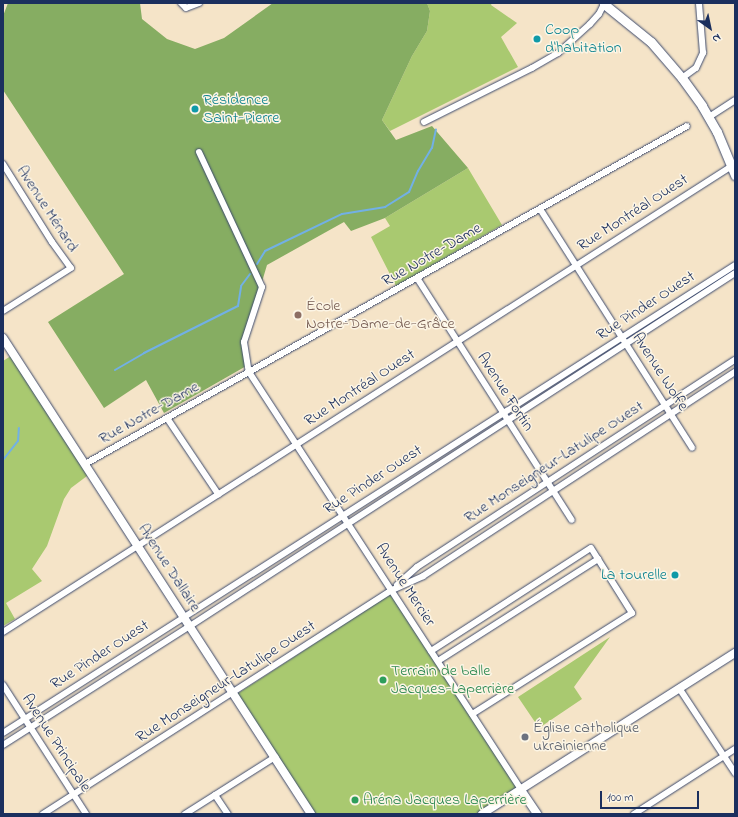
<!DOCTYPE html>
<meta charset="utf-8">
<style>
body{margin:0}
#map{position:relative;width:738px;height:817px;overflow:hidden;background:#f5e4c8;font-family:"Indie Flower",sans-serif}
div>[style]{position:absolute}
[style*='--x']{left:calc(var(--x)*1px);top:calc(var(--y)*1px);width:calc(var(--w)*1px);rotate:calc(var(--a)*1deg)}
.green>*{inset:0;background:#a9c970}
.forest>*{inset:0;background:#86ad62}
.stream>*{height:2px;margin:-1px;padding:0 1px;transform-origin:1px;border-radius:1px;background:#72b0e5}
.roads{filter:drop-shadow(0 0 1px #3c4a6e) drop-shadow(0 0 1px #3c4a6e)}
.minor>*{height:6px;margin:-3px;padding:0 3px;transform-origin:3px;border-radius:3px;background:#fff}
.tertiary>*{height:8px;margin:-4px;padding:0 4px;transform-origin:4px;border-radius:4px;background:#fff}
.secondary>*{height:9px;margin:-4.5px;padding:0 4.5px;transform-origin:4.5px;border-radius:4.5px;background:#fff}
.dots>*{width:11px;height:11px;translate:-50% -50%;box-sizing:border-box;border:2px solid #fcf5e5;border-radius:50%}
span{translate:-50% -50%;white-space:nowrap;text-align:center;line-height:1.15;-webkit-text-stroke:3px #fcf5e5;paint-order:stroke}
.culture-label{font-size:16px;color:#0d838f}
.left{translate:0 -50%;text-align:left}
.right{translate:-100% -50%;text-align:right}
.street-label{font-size:16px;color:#1b2f5e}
.education-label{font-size:16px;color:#785e54}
.leisure-label{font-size:16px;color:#27864d}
.worship-label{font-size:16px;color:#5b616d}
.frame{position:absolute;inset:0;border:4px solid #1b2f5e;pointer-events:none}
.north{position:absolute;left:690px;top:8px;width:40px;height:40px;-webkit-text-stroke:3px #fcf5e5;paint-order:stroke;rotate:147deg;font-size:11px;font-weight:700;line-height:16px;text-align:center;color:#1b2f5e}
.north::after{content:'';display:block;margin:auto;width:14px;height:18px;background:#1b2f5e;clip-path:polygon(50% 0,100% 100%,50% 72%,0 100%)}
.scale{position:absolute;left:600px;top:791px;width:99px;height:18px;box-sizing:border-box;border:2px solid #1b2f5e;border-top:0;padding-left:5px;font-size:12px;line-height:14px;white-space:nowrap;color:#1b2f5e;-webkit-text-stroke:3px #fcf5e5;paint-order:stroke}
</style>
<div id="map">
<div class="green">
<div style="clip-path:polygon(427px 3px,492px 3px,491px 5px,517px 23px,501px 37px,518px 67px,390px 131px,382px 120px,412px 56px,427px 31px,430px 11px)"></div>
<div style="clip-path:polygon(468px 168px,502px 225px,396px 286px,371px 237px,390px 226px,385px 218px)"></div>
<div style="clip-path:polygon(14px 354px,91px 473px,71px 488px,64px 499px,47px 546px,32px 569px,42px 581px,6px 603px,15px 619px,3px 626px,3px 361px)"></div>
<div style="clip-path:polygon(392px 593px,521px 790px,481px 814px,315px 814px,237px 694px)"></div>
<div style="clip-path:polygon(610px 637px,574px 687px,582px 699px,539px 728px,518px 697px)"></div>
</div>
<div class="forest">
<div style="clip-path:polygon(8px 3px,140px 3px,142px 19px,167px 39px,195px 49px,224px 38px,273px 3px,427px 3px,430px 11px,427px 31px,412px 56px,382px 120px,396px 140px,432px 126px,468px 168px,385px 218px,351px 231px,344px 222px,267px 265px,244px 342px,248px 365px,164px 413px,146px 380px,104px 408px,48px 322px,124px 274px,3px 90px,3px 16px)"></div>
</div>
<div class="stream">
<div style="--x:257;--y:264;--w:15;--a:-58"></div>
<div style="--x:265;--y:251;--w:85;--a:-25.7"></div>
<div style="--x:342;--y:214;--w:44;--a:-9.2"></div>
<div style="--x:385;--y:207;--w:28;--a:-32"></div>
<div style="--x:409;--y:192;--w:23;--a:-67"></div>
<div style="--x:418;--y:171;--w:27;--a:-59"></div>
<div style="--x:432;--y:148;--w:19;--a:-78"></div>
<div style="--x:115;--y:370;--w:34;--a:-30"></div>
<div style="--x:144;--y:353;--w:105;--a:-26.6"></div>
<div style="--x:238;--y:306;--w:20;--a:-81"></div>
<div style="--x:241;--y:286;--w:15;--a:-53"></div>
<div style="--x:3;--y:460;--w:24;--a:-52"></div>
<div style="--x:18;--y:441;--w:13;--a:-86"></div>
</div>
<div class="roads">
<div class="minor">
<div style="--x:181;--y:3;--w:7;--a:45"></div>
<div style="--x:186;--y:8;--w:14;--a:-21"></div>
<div style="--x:682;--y:78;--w:17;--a:-36"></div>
<div style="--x:696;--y:68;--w:17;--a:-65"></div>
<div style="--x:703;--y:53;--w:50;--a:-94.6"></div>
<div style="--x:709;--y:117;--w:31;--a:-33"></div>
<div style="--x:424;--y:122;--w:121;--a:-26.6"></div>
<div style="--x:532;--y:68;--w:30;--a:-30"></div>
<div style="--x:558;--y:53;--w:43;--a:-42.2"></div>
<div style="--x:590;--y:24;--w:13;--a:-48"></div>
<div style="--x:599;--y:14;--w:11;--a:-63"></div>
<div style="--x:199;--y:152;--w:149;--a:65"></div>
<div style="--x:262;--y:287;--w:58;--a:108.1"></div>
<div style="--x:244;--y:342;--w:30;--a:81"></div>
<div style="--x:249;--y:372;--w:499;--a:56.9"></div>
<div style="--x:3;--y:164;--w:92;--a:57.9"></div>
<div style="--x:52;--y:242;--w:32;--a:54"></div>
<div style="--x:71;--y:268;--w:80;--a:147.7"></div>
<div style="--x:540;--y:209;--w:283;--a:57.5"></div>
<div style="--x:417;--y:278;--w:287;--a:57.4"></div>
<div style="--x:167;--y:418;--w:92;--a:56.1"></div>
<div style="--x:85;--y:464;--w:690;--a:-29.31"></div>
<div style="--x:397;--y:585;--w:27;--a:-42"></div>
<div style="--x:417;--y:567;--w:379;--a:-33.1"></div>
<div style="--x:3;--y:632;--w:865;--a:-32.59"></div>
<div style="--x:431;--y:651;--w:190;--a:-32.8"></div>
<div style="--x:591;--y:548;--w:77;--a:57.8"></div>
<div style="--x:632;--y:613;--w:189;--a:147.7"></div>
<div style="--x:438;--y:661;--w:190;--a:-32.5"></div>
<div style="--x:3;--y:685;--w:153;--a:57.2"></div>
<div style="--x:679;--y:688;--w:102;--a:56.6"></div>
<div style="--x:3;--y:733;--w:869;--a:-32.59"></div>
<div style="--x:3;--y:745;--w:222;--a:-32.5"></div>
<div style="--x:190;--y:626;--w:649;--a:-32.93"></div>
<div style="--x:215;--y:795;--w:23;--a:56"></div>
<div style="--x:43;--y:814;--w:415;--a:-32.7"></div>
<div style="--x:392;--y:590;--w:34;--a:-24"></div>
<div style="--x:423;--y:576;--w:373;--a:-33.2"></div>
<div style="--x:185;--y:814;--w:107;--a:-32.3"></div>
<div style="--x:634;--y:814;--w:120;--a:-32.8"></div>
</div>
<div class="tertiary">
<div style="--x:3;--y:338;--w:567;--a:57.09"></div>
<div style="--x:521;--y:790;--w:29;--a:56"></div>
<div style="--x:482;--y:814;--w:300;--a:-32.5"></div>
</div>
<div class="secondary">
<div style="--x:605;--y:3;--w:1;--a:135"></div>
<div style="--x:604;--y:4;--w:60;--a:39"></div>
<div style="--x:651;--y:42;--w:48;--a:49.3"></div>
<div style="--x:682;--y:78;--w:34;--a:54"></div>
<div style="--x:702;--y:106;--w:30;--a:60"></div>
<div style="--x:717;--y:132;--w:47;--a:67.3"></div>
</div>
</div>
<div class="dots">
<div style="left:537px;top:39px;background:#0f9aa8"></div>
<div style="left:195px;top:109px;background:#0f9aa8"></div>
<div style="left:298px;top:315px;background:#8d6e63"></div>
<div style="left:675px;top:575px;background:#0f9aa8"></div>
<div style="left:383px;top:680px;background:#2e9e5b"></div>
<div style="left:525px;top:737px;background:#6b7280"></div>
<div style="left:355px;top:800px;background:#2e9e5b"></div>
</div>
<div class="culture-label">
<span class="left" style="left:545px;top:39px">Coop<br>d'habitation</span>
<span class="left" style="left:203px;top:109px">Résidence<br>Saint-Pierre</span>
<span class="right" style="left:667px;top:575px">La tourelle</span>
</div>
<div class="street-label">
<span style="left:47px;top:209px;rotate:57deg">Avenue Ménard</span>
<span style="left:633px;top:213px;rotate:-33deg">Rue Montréal Ouest</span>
<span style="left:432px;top:255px;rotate:-30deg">Rue Notre-Dame</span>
<span style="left:646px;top:306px;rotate:-33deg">Rue Pinder Ouest</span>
<span style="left:660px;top:372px;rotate:57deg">Avenue Wolfe</span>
<span style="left:360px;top:388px;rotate:-33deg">Rue Montréal Ouest</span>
<span style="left:505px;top:392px;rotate:57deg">Avenue Fortin</span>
<span style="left:149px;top:413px;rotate:-29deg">Rue Notre-Dame</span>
<span style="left:554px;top:462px;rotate:-33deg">Rue Monseigneur-Latulipe Ouest</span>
<span style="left:373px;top:480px;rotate:-33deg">Rue Pinder Ouest</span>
<span style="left:169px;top:568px;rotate:57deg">Avenue Dallaire</span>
<span style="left:405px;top:585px;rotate:57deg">Avenue Mercier</span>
<span style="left:100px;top:655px;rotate:-33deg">Rue Pinder Ouest</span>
<span style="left:226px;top:682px;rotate:-33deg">Rue Monseigneur-Latulipe Ouest</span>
<span style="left:56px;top:743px;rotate:57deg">Avenue Principale</span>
</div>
<div class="education-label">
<span class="left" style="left:306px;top:315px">École<br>Notre-Dame-de-Grâce</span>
</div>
<div class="leisure-label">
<span class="left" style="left:391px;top:680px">Terrain de balle<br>Jacques-Laperrière</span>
<span class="left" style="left:363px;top:800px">Aréna Jacques Laperrière</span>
</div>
<div class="worship-label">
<span class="left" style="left:533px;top:737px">Église catholique<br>ukrainienne</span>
</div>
<div class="frame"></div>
<div class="north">N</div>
<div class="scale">100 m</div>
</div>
